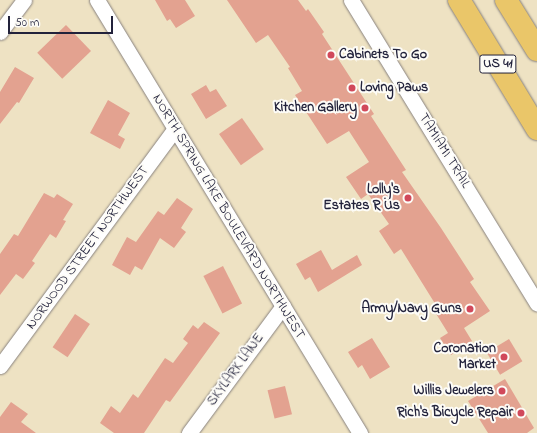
<!DOCTYPE html>
<style>
body{margin:0}
#map{position:relative;width:537px;height:433px;overflow:hidden;background:#eee2c3;font-family:"Indie Flower",sans-serif}
div>[style]{position:absolute}
[style*='--x']{left:calc(var(--x)*1px);top:calc(var(--y)*1px);width:calc(var(--w)*1px);rotate:calc(var(--a)*1deg)}
.building>*{inset:0;background:#e3a290;transform-origin:0 0}
.roads{filter:drop-shadow(0 0 1px #88827f) drop-shadow(0 0 1px #88827f)}
.minor>*{height:15px;margin:-7.5px;padding:0 7.5px;transform-origin:7.5px;border-radius:7.5px;background:#fff}
.primary>*{height:22px;margin:-11px;padding:0 11px;transform-origin:11px;border-radius:11px;background:#eac669}
.dots>*{width:11px;height:11px;translate:-50% -50%;box-sizing:border-box;border:2px solid #fdfcf7;border-radius:50%}
span{translate:-50% -50%;white-space:nowrap;text-align:center;line-height:1.15;-webkit-text-stroke:4px #fdfcf7;paint-order:stroke}
.shield-label span{padding:1px 3px;background:#fdfcf7;border:1px solid;border-radius:3px;-webkit-text-stroke-width:0}
.shield-label{font-size:13px;color:#22223b;font-weight:700}
.poi-label{font-size:14px;color:#22223b;font-weight:700}
.left{translate:0 -50%;text-align:left}
.right{translate:-100% -50%;text-align:right}
.street-label{font-size:14px;color:#22223b}
.scale{position:absolute;left:8px;top:16px;width:105px;height:18px;box-sizing:border-box;border:2px solid #22223b;border-top:0;padding-left:5px;font-size:12px;line-height:14px;white-space:nowrap;color:#22223b;-webkit-text-stroke:3px #fdfcf7;paint-order:stroke}
</style>
<div id="map">
<div class="building">
<div style="clip-path:polygon(155px 0,185px 0,195px 16px,176px 28px,170px 19px,167px 21px)"></div>
<div style="clip-path:polygon(227px 0,298px 0,306px 11px,308px 9px,324px 32px,322px 34px,374px 114px,371px 116px,406px 170px,402px 172px,441px 228px,474px 279px,470px 282px,490px 311px,464px 328px,472px 341px,451px 355px,440px 338px,448px 333px,435px 312px,439px 310px,401px 249px,394px 254px,379px 231px,389px 224px,368px 194px,361px 199px,346px 177px,369px 162px,349px 131px,327px 144px,295px 95px,302px 91px,288px 68px,290px 67px,268px 35px,256px 43px)"></div>
<div style="left:66px;top:25px;width:36px;height:40px;rotate:46deg"></div>
<div style="clip-path:polygon(15px 67px,34px 78px,19px 103px,17px 102px,0 124px,0 92px)"></div>
<div style="clip-path:polygon(206px 85px,210px 92px,216px 89px,227px 106px,206px 119px,191px 94px)"></div>
<div style="clip-path:polygon(108px 100px,130px 113px,118px 135px,125px 139px,120px 149px,90px 133px)"></div>
<div style="left:242px;top:118px;width:38px;height:28px;rotate:55deg"></div>
<div style="clip-path:polygon(44px 193px,54px 198px,57px 194px,73px 204px,63px 220px,66px 221px,56px 238px,50px 234px,32px 261px,35px 263px,23px 279px,16px 274px,0 295px,0 254px,14px 234px,18px 236px)"></div>
<div style="clip-path:polygon(177px 198px,193px 209px,181px 228px,186px 232px,174px 248px,160px 238px,142px 270px,135px 266px,130px 275px,112px 265px,127px 237px,136px 242px,158px 211px,164px 215px)"></div>
<div style="clip-path:polygon(321px 250px,332px 270px,357px 255px,362px 265px,318px 292px,310px 277px,305px 280px,296px 264px)"></div>
<div style="left:223px;top:266px;width:42px;height:22px;rotate:63deg"></div>
<div style="left:75px;top:314px;width:18px;height:40px;rotate:34deg"></div>
<div style="clip-path:polygon(204px 322px,220px 333px,170px 402px,166px 400px,144px 433px,114px 433px,100px 423px,111px 406px,120px 413px,133px 394px,138px 398px,165px 358px,173px 363px,188px 343px,183px 339px,193px 325px,198px 329px)"></div>
<div style="clip-path:polygon(372px 338px,390px 367px,370px 379px,362px 365px,358px 368px,348px 352px)"></div>
<div style="left:509px;top:339px;width:26px;height:26px;rotate:59deg"></div>
<div style="clip-path:polygon(505px 379px,534px 428px,527px 433px,488px 433px,468px 401px)"></div>
<div style="left:285px;top:386px;width:29px;height:18px;rotate:76deg"></div>
<div style="clip-path:polygon(11px 402px,28px 414px,21px 422px,36px 433px,0 433px,0 417px)"></div>
</div>
<div class="roads">
<div class="minor">
<div style="--x:97;--y:0;--w:507;--a:58.73"></div>
<div style="--x:351;--y:0;--w:356;--a:58.5"></div>
<div style="--x:0;--y:32;--w:40;--a:-53"></div>
<div style="--x:0;--y:366;--w:295;--a:-53.6"></div>
<div style="--x:189;--y:433;--w:158;--a:-53.5"></div>
</div>
<div class="primary">
<div style="--x:459;--y:0;--w:151;--a:58.8"></div>
<div style="--x:506;--y:0;--w:59;--a:58.2"></div>
</div>
</div>
<div class="dots">
<div style="left:331px;top:55px;background:#d1495b"></div>
<div style="left:352px;top:88px;background:#d1495b"></div>
<div style="left:365px;top:108px;background:#d1495b"></div>
<div style="left:408px;top:198px;background:#d1495b"></div>
<div style="left:470px;top:309px;background:#d1495b"></div>
<div style="left:504px;top:357px;background:#d1495b"></div>
<div style="left:502px;top:391px;background:#d1495b"></div>
<div style="left:521px;top:413px;background:#d1495b"></div>
</div>
<div class="shield-label">
<span style="left:498px;top:64px">US 41</span>
</div>
<div class="poi-label">
<span class="left" style="left:339px;top:55px">Cabinets To Go</span>
<span class="left" style="left:360px;top:88px">Loving Paws</span>
<span class="right" style="left:357px;top:108px">Kitchen Gallery</span>
<span class="right" style="left:400px;top:198px">Lolly's<br>Estates R Us</span>
<span class="right" style="left:462px;top:309px">Army/Navy Guns</span>
<span class="right" style="left:496px;top:357px">Coronation<br>Market</span>
<span class="right" style="left:494px;top:391px">Willis Jewelers</span>
<span class="right" style="left:513px;top:413px">Rich's Bicycle Repair</span>
</div>
<div class="street-label">
<span style="left:444px;top:151px;rotate:58deg">TAMIAMI TRAIL</span>
<span style="left:228px;top:217px;rotate:59deg">NORTH SPRING LAKE BOULEVARD NORTHWEST</span>
<span style="left:88px;top:248px;rotate:-54deg">NORWOOD STREET NORTHWEST</span>
<span style="left:236px;top:370px;rotate:-54deg">SKYLARK LANE</span>
</div>
<div class="scale">50 m</div>
</div>
